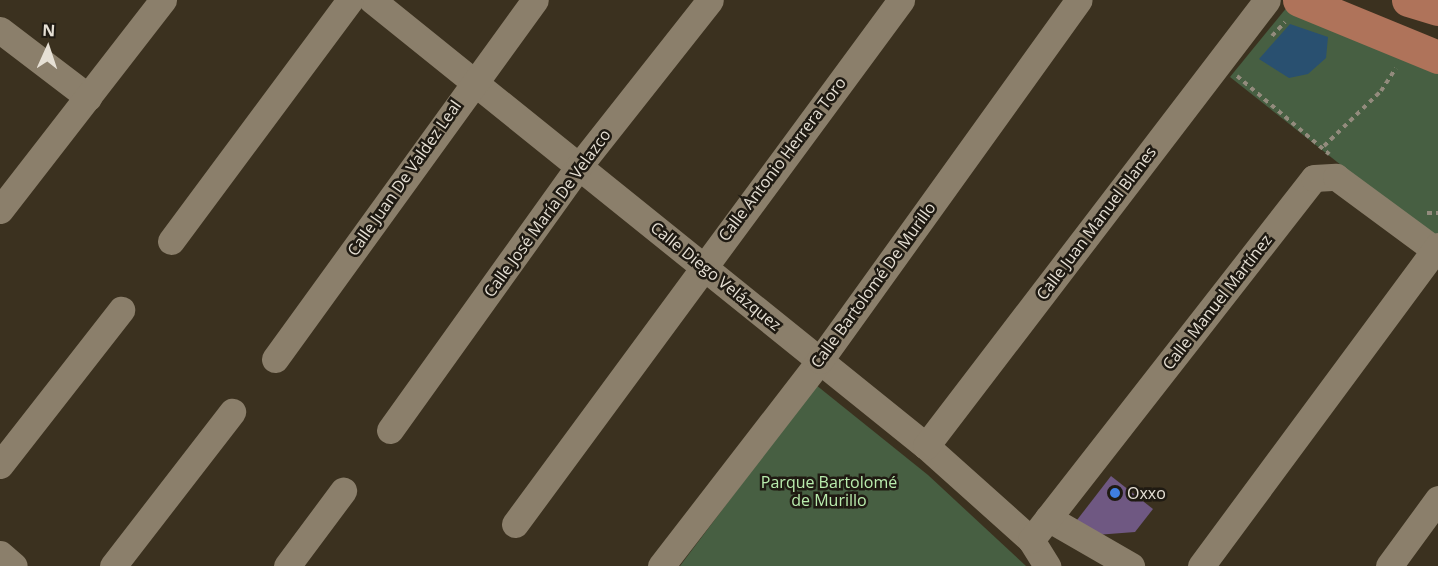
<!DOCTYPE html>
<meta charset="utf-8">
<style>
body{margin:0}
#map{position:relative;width:1438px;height:566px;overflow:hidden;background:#3b311f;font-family:"Open Sans",sans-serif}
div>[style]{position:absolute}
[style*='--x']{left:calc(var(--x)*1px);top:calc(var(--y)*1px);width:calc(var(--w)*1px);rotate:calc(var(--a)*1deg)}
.green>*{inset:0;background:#475f42}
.water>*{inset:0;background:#295070}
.building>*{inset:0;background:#6f5882}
.path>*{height:4px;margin-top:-2px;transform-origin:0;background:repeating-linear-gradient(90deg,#938b7d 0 4.5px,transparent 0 9px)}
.minor>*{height:27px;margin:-13.5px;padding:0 13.5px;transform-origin:13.5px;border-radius:13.5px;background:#8b7f6b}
.major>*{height:33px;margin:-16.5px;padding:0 16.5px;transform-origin:16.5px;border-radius:16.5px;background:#af735a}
.dots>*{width:16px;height:16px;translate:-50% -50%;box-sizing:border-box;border:3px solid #1f1a12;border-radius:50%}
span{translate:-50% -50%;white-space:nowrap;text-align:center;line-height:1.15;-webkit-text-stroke:5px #1f1a12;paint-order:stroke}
.street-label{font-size:16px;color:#e6e0d5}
.park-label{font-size:16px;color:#b9ecad}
.poi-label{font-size:16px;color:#e6e0d5}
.left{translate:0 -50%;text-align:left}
.north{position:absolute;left:18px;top:18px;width:60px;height:60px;-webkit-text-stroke:4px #1f1a12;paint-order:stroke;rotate:3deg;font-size:16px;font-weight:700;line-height:24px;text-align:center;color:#e6e0d5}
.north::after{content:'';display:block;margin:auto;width:21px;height:27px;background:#e6e0d5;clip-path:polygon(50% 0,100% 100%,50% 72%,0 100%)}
</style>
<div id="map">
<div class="green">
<div style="clip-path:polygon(1288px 6px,1438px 69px,1438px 233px,1433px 238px,1230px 77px)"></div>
<div style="clip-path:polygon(816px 385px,928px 475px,1026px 566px,680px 566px)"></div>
</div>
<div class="water">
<div style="clip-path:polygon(1290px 24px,1328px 37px,1326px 58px,1308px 74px,1289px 78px,1259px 59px)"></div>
</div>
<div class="building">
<div style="clip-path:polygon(1111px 476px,1153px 509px,1135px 532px,1096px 535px,1077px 520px)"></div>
</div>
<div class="path">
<div style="--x:1272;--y:36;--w:19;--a:-47"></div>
<div style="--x:1237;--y:76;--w:121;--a:40.3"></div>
<div style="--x:1324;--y:146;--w:79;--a:-44"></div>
<div style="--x:1381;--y:91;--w:27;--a:-57"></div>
<div style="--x:1427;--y:213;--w:11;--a:0"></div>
</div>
<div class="minor">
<div style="--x:372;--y:0;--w:711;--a:38.84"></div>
<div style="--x:926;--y:446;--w:141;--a:41.8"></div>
<div style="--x:1031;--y:540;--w:31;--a:58"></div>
<div style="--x:0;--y:30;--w:111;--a:37.3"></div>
<div style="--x:0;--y:210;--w:266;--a:-52.2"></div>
<div style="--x:171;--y:241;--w:300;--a:-53.4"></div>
<div style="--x:275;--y:359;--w:443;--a:-54.1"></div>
<div style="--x:390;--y:430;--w:325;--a:-54.4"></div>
<div style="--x:579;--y:166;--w:211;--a:-51.7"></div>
<div style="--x:926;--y:446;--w:561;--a:-52.6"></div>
<div style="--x:0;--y:465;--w:197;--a:-52"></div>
<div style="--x:1048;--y:518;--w:96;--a:30"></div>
<div style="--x:515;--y:524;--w:651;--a:-53.62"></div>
<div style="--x:1031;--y:540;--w:459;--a:-52"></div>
<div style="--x:1314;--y:178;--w:22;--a:-3"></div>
<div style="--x:1336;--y:177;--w:123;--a:36.4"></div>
<div style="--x:0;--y:554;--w:18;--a:41"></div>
<div style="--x:113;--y:566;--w:195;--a:-52.3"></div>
<div style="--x:287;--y:566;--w:94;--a:-53.3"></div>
<div style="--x:661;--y:566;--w:260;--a:-52.3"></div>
<div style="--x:820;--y:360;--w:443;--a:-54.3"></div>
<div style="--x:1201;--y:566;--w:398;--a:-53.5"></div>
<div style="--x:1389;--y:566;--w:83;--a:-53.8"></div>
</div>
<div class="major">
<div style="--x:1299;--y:0;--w:150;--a:22.3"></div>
<div style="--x:1408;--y:0;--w:31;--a:17"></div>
</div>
<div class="dots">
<div style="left:1115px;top:493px;background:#3f7fe0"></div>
</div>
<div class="street-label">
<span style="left:782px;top:159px;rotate:-53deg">Calle Antonio Herrera Toro</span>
<span style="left:404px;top:178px;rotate:-55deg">Calle Juan De Valdez Leal</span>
<span style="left:547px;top:213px;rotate:-54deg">Calle José María De Velazco</span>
<span style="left:1096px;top:223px;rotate:-53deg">Calle Juan Manuel Blanes</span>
<span style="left:716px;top:276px;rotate:39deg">Calle Diego Velázquez</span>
<span style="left:873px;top:285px;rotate:-54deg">Calle Bartolomé De Murillo</span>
<span style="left:1217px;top:302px;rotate:-52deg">Calle Manuel Martínez</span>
</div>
<div class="park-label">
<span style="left:829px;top:491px">Parque Bartolomé<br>de Murillo</span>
</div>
<div class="poi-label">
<span class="left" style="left:1127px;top:493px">Oxxo</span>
</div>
<div class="north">N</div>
</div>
